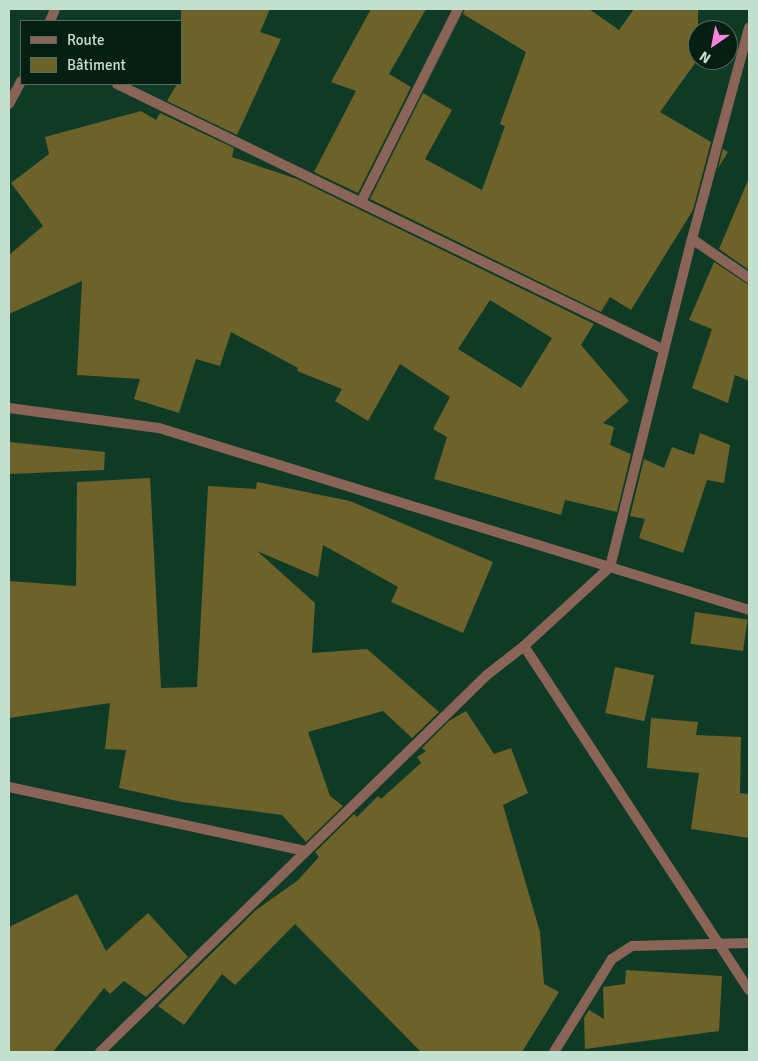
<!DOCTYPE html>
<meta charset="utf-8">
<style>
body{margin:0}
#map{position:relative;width:758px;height:1061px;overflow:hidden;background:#0f3b26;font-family:Signika,sans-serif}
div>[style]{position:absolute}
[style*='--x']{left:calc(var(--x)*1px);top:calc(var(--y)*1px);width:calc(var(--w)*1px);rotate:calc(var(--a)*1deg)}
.building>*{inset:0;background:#6d6229;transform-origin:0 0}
.minor>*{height:10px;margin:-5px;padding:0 5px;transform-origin:5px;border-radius:5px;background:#8b6458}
span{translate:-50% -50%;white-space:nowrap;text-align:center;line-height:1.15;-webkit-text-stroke:5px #071f13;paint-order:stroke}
.frame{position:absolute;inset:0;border:10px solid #c3e0ce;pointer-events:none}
.legend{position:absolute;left:20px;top:20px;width:162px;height:65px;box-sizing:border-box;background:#071f13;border:1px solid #526c5e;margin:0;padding:6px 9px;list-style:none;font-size:15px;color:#c3e0ce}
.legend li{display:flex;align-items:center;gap:10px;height:25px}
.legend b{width:25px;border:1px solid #526c5e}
.north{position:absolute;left:688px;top:20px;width:50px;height:50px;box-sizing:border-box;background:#071f13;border:1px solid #526c5e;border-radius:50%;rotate:213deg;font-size:14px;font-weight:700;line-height:20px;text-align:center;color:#c3e0ce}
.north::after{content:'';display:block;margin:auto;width:18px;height:22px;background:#ff85de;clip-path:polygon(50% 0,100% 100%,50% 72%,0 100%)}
</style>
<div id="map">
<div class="building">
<div style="clip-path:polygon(181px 9px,270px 9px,260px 32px,281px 39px,237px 135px,167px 101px,177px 84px,181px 84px)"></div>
<div style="clip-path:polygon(371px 9px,426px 9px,389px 74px,411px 87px,358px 193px,314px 172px,356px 91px,331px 82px)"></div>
<div style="clip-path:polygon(465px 9px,589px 9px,619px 30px,634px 9px,698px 9px,698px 59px,660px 112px,711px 142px,693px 210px,631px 310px,610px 297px,601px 312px,370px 199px,423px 93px,452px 110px,425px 159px,482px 190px,505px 126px,500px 124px,526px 52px,463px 14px)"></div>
<div style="clip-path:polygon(evenodd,141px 111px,156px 120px,160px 113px,234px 148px,232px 157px,297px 179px,594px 324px,581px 345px,629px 401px,603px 423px,614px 427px,610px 445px,631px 454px,617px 512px,565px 500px,561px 515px,434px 479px,447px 437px,433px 429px,450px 397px,400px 364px,368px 421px,335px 401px,342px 389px,297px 371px,298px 368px,231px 332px,220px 366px,196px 359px,179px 413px,134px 399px,140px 379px,77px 375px,82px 281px,9px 314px,9px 255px,43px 226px,11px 183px,49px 154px,45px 137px,141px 111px,490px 300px,552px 338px,521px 388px,458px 349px,490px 300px)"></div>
<div style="clip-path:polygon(723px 149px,728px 152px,718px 168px)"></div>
<div style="clip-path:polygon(749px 178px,749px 270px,719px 249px)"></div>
<div style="clip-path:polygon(714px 262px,749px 285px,749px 381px,735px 375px,728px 403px,692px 388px,712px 329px,689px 320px)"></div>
<div style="clip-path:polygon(700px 433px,730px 445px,724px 483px,707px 480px,683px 553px,639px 538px,645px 519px,630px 516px,644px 459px,664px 468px,672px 447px,694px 455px)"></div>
<div style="clip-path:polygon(9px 442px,105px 452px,104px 470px,9px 474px)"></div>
<div style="clip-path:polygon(150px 478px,161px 688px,197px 687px,208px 486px,256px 489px,257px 482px,350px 501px,493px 562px,463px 633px,391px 602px,398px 587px,323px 545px,318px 577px,257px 551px,315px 603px,312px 653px,367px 649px,439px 712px,412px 738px,383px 711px,308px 732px,330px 796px,343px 806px,306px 842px,282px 815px,182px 802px,119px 788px,126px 750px,105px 749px,110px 703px,9px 718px,9px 581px,76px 586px,77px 482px)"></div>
<div style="left:695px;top:612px;width:53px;height:32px;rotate:8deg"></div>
<div style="left:615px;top:667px;width:40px;height:47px;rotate:12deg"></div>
<div style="clip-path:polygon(466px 711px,494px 754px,511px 748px,528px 793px,503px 805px,540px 932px,544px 984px,559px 992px,522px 1052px,421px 1052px,295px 924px,235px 985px,222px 974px,184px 1025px,158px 1006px,256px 910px,297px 881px,319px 857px,315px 852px,354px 814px,357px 817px,378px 796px,381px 799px,421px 763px,417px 757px,426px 751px,422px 748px,449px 721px)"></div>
<div style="clip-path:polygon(651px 718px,698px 722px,696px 735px,741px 737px,740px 793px,749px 794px,749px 838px,691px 829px,699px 773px,647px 768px)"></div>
<div style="clip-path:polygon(77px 894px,106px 951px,148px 913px,188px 957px,146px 997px,124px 981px,110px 994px,104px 988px,53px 1052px,9px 1052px,9px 927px)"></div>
<div style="clip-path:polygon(626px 970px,722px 976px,719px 1031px,585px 1049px,584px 1018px,589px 1010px,604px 1019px,603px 987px,625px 984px)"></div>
</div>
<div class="minor">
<div style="--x:50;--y:21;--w:13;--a:-67"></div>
<div style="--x:117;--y:84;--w:608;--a:25.93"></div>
<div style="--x:9;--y:104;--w:26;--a:-62"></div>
<div style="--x:361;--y:202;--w:216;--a:-63.3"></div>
<div style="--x:692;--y:239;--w:69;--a:34.4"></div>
<div style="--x:9;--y:408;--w:151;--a:7.6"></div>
<div style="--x:159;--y:428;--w:617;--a:17.14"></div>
<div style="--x:524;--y:646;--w:411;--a:56.8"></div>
<div style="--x:9;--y:787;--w:304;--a:12.2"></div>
<div style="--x:100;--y:1052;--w:540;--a:-44.25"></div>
<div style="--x:487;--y:675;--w:47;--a:-38.1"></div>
<div style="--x:524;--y:646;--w:117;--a:-42.6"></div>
<div style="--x:610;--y:567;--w:338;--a:-76"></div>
<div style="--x:692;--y:239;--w:219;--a:-74.9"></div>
<div style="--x:554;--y:1052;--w:110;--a:-58.1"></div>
<div style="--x:612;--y:959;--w:24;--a:-33"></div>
<div style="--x:632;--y:946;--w:117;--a:-1.5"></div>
</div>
<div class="frame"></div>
<ul class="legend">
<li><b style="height:6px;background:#8b6458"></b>Route</li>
<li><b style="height:14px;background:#6d6229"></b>Bâtiment</li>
</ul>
<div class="north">N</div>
</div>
